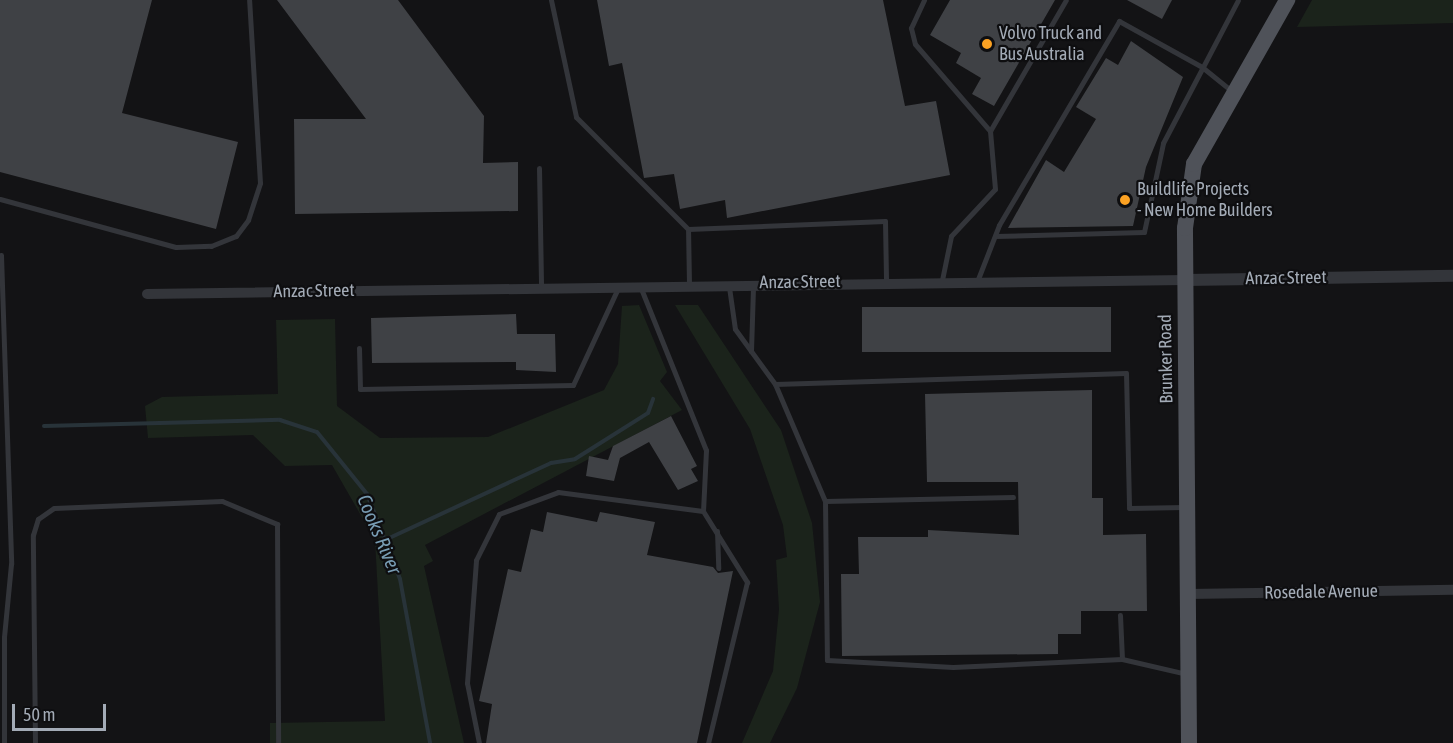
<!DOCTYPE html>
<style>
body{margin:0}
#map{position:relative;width:1453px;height:743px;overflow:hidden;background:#131315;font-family:"Asap Condensed",sans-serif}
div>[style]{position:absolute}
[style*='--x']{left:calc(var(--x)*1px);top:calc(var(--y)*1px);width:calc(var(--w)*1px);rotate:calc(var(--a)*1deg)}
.green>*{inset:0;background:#1b231b}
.stream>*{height:4px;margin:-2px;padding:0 2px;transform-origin:2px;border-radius:2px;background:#283339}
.building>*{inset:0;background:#3f4145;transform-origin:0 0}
.service>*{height:5px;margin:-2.5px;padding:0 2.5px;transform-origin:2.5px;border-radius:2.5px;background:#33353a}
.minor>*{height:10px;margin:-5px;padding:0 5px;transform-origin:5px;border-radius:5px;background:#33353a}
.tertiary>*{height:12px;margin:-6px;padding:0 6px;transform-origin:6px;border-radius:6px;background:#33353a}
.primary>*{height:16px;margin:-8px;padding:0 8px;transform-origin:8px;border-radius:8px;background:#4f5259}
.dots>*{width:16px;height:16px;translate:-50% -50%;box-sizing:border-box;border:3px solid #0e0e10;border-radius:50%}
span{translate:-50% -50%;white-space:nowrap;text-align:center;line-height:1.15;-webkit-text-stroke:4.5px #0e0e10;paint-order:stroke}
.poi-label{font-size:18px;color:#a3abb6}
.left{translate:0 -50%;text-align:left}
.street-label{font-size:18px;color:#a3abb6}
.water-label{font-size:20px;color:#789cb3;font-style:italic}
.scale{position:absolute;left:12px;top:704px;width:94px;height:27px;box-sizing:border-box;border:3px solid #a3abb6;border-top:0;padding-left:8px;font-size:18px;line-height:21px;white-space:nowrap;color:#a3abb6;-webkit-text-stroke:4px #0e0e10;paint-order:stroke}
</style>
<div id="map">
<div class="green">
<div style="clip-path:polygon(1312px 0,1453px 0,1453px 23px,1297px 27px)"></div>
<div style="clip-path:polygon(639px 305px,667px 372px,660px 381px,682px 410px,425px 545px,433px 561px,424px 566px,464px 743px,270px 743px,270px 723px,385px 721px,375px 540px,332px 465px,285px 466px,253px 435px,148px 438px,145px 406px,162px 397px,278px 394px,276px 320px,335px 319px,337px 406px,380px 438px,488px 437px,604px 390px,618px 364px,622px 306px)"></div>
<div style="clip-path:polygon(675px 305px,698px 305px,781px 430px,812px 523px,820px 602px,797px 688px,770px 743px,742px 743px,773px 671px,779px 609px,776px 560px,787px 557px,783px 525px,750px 429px)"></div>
</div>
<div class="stream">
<div style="--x:44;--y:426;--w:236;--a:-1.5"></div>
<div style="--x:280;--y:420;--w:39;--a:18"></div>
<div style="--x:317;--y:432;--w:80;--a:51.1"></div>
<div style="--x:367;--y:494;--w:91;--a:68.8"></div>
<div style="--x:400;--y:579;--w:167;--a:79.6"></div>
<div style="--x:385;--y:540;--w:183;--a:-24.9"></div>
<div style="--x:551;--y:463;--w:24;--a:-9"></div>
<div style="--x:575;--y:459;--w:86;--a:-32.2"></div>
<div style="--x:648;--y:413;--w:15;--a:-70"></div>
</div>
<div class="building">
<div style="clip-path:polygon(0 0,152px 0,122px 113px,238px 142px,216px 229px,0 172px)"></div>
<div style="clip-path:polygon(277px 0,398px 0,484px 116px,483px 163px,518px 162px,518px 211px,295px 214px,294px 119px,366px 119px)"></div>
<div style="clip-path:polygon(597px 0,883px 0,905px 106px,936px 101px,950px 175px,727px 218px,725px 200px,680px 209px,674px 174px,644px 178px,622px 63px,609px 66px)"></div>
<div style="clip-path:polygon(950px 0,1055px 0,994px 106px,972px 94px,981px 78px,956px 63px,961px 53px,930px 35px)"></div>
<div style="clip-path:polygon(1127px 0,1172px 0,1162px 19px)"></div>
<div style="clip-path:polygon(1131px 41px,1183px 77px,1146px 167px,1133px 226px,1008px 228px,1046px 160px,1064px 172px,1096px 119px,1076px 107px,1106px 58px,1118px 65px)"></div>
<div style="left:1111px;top:307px;width:45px;height:249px;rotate:90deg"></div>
<div style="clip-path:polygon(516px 314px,517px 334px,555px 334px,556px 372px,516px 370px,516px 362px,372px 363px,371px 318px)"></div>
<div style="clip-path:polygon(1092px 390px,1092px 498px,1103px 498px,1103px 535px,1146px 534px,1147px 611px,1081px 611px,1081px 634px,1058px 634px,1058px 654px,842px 656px,841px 574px,859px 574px,858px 537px,928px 537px,928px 530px,1019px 535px,1018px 482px,927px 482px,925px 394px)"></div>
<div style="clip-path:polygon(671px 416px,697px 466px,691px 469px,698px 481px,678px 490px,649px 442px,620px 458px,614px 481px,586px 476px,589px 456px,608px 460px,613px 446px)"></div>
<div style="clip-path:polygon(547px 512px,597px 522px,600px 512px,655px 522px,647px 555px,713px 567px,718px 573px,733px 571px,697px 743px,486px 743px,492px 704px,479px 701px,508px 569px,521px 572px,531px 529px,543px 532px)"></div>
</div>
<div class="service">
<div style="--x:551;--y:0;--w:120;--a:77.9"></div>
<div style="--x:576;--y:117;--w:158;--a:45"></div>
<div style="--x:924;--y:0;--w:31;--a:115"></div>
<div style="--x:911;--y:28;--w:16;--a:76"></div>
<div style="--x:915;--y:44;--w:115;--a:49.2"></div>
<div style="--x:990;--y:131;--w:151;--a:-59.9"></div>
<div style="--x:539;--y:168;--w:119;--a:89"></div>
<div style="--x:0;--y:199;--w:182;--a:15.3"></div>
<div style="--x:176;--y:247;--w:35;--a:-2"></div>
<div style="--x:211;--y:246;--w:27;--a:-22"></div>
<div style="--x:236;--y:236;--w:20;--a:-53"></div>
<div style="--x:248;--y:220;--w:39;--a:-72"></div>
<div style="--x:260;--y:183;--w:183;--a:-93.4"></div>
<div style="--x:995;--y:236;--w:149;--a:-1.5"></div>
<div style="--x:1144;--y:232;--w:91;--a:-77.9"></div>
<div style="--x:1163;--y:143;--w:161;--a:-62.3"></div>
<div style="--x:1;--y:255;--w:309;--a:88.1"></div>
<div style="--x:11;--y:564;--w:73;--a:95.5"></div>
<div style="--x:4;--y:637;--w:106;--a:90"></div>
<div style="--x:978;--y:279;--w:58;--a:-68.7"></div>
<div style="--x:999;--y:225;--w:237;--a:-59.5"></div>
<div style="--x:1119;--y:21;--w:95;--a:29"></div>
<div style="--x:1202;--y:67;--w:40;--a:39"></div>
<div style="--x:942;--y:280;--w:45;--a:-78.4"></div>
<div style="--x:951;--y:236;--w:64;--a:-46.9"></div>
<div style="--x:995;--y:189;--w:58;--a:-94.9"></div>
<div style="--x:689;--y:284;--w:55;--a:-91"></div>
<div style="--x:688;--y:229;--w:197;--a:-2.3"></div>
<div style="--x:885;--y:221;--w:60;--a:89"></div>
<div style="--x:640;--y:286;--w:177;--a:68.1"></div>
<div style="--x:706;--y:450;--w:61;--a:92.8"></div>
<div style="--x:703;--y:511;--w:84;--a:58.2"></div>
<div style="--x:747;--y:582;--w:166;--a:103.6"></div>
<div style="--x:729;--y:287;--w:42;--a:81.9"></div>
<div style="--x:735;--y:329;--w:68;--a:54"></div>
<div style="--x:775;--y:384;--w:127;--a:66.9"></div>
<div style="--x:825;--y:501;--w:159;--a:89.3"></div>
<div style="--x:827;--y:660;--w:126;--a:3.2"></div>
<div style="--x:953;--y:667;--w:169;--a:-2.7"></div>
<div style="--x:359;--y:348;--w:41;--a:88.6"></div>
<div style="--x:360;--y:389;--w:213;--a:-1.1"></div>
<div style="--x:573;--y:385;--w:109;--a:-65.1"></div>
<div style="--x:751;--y:351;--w:64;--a:-88.2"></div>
<div style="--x:775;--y:384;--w:351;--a:-1.8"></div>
<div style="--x:1126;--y:373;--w:135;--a:88.7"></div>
<div style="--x:1129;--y:508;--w:55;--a:-1"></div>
<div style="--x:825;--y:501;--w:188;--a:-1.2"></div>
<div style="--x:717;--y:531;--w:37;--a:88"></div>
<div style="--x:1120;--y:615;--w:44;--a:87.4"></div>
<div style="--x:1122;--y:659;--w:67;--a:13"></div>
<div style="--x:35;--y:743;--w:208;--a:-90.6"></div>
<div style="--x:33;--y:535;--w:17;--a:-73"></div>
<div style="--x:38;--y:519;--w:19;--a:-35"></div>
<div style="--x:54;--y:508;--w:168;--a:-2.4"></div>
<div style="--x:222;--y:501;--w:60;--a:22.7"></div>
<div style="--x:277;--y:524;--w:219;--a:89.7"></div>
<div style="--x:479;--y:743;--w:61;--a:-101.3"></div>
<div style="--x:467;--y:683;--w:123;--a:-85.8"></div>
<div style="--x:476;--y:560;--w:51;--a:-63.4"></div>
<div style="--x:499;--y:514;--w:63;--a:-20.4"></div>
<div style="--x:558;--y:492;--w:146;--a:7.5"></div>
</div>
<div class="minor">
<div style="--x:147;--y:294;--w:1038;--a:-0.77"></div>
<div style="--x:1188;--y:594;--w:265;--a:-0.9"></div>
</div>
<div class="tertiary">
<div style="--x:1185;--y:280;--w:268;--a:-0.9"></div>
</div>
<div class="primary">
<div style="--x:1189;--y:743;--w:515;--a:-90.45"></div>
<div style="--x:1185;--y:228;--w:65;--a:-82"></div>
<div style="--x:1194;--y:164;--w:189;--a:-60.4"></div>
</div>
<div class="dots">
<div style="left:987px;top:44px;background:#fca223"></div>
<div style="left:1125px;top:200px;background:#fca223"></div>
</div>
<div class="poi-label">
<span class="left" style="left:999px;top:44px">Volvo Truck and<br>Bus Australia</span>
<span class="left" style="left:1137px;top:200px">Buildlife Projects<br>- New Home Builders</span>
</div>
<div class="street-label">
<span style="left:1286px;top:278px;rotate:-1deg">Anzac Street</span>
<span style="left:800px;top:282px;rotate:-1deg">Anzac Street</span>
<span style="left:314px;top:291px;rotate:-1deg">Anzac Street</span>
<span style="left:1166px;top:359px;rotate:-91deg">Brunker Road</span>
<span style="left:1321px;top:592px;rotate:-1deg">Rosedale Avenue</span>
</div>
<div class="water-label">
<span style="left:380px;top:534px;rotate:67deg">Cooks River</span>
</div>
<div class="scale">50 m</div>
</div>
